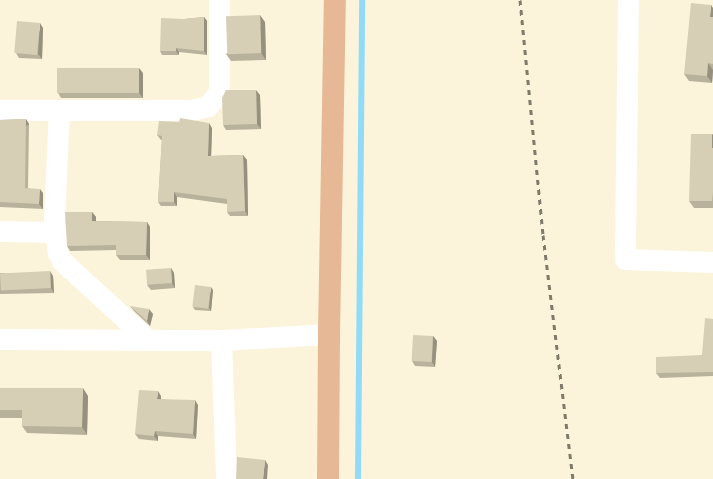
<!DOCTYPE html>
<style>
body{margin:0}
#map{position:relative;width:713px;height:479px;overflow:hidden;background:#fbf4da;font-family:"Alegreya Sans",sans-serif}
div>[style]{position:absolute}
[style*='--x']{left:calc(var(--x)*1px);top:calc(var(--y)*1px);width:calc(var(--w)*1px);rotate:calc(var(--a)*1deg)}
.stream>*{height:5.5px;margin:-2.75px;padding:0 2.75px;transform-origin:2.75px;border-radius:2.75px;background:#91dbf7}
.minor>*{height:21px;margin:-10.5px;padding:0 10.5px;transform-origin:10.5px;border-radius:10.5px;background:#fff}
.primary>*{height:22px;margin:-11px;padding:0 11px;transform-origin:11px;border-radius:11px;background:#e6b895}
.rail>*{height:3px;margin-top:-1.5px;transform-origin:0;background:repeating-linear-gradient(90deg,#7f7b6b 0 5px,transparent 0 10px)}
.wall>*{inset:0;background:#b8b29c}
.shaded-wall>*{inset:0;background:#96917f;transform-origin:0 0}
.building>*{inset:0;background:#d6cfb5;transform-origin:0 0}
span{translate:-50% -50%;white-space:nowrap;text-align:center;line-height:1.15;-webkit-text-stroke:3.5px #fff;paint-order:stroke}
</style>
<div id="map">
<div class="stream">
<div style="--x:358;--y:479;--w:479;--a:-89.5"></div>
</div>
<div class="minor">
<div style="--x:628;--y:0;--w:259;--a:90.7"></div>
<div style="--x:625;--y:259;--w:88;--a:2"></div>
<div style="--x:0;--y:110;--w:191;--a:0"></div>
<div style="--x:191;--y:110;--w:17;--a:-13"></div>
<div style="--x:208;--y:106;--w:18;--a:-52"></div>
<div style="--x:219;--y:92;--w:92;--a:-90"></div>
<div style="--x:59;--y:110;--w:112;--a:92.6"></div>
<div style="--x:54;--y:222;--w:31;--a:83"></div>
<div style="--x:58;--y:253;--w:9;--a:63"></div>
<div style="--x:62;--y:261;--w:114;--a:42.5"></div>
<div style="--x:0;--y:231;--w:54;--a:1.1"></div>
<div style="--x:0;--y:339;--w:221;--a:0.3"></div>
<div style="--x:221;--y:340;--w:108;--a:-3.2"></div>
<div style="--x:221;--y:340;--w:139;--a:87.9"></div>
</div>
<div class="primary">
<div style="--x:328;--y:479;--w:145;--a:-89.6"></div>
<div style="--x:329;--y:334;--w:334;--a:-89"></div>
</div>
<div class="rail">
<div style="--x:520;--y:0;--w:236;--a:84.4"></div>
<div style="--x:543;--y:235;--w:246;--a:83"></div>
</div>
<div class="wall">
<div style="clip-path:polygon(713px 8px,713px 72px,712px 83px,689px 81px,684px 74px)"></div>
<div style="clip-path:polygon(204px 17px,207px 21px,207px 55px,179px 52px,179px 55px,162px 55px,160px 51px,184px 19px)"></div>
<div style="clip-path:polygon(265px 22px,266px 60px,231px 61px,226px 54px)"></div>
<div style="clip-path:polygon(43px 28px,42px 59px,19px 58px,16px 53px)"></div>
<div style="clip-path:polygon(143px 73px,143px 98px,61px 98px,58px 93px)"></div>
<div style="clip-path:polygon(260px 95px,261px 129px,226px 130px,223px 125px)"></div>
<div style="clip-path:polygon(26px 119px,29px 124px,28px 188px,43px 193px,43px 209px,0 207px,0 120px)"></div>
<div style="clip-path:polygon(212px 128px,211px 156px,243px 155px,247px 160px,248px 216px,230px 216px,227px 212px,227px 204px,177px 197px,177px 206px,161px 206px,158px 202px,162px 140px,161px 140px,157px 135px)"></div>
<div style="clip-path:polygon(712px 134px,713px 135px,713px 208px,694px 208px,689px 201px)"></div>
<div style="clip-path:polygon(92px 212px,96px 217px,96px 221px,147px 222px,150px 227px,150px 260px,120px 260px,116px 255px,116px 250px,70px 251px,67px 246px)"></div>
<div style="clip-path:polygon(171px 268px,174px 273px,175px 288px,151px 290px,147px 285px)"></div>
<div style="clip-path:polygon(0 273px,53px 276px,54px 293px,0 294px)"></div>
<div style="clip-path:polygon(213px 290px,211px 311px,195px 310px,193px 307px)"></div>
<div style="clip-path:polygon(130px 306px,153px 314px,150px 326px,134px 311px)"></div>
<div style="clip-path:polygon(713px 319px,713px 376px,660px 378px,656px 373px,702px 355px)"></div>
<div style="clip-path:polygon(433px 336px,437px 341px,435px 367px,415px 366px,412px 361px)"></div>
<div style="clip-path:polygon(0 388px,88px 396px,87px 435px,27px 433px,22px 426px,22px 418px,0 418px)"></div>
<div style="clip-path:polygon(161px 396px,161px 399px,198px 405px,196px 439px,158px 436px,158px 441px,139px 439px,135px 434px)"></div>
</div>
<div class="shaded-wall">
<div style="clip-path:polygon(711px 5px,713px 8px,713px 22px,710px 17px)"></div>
<div style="clip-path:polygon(260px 15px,265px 22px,266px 60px,261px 53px)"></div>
<div style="clip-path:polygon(204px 17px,207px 21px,207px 55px,204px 51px)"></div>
<div style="clip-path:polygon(40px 23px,43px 28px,42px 59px,38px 54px)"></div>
<div style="clip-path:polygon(176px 48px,179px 52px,179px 55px,176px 51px)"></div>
<div style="clip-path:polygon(708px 63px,713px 70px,712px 83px,707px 76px)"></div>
<div style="clip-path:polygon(139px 68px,143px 73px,143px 98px,139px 93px)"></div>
<div style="clip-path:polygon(256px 90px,260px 95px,261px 129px,257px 124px)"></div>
<div style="left:26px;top:119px;width:6px;height:69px;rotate:59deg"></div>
<div style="clip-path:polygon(209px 123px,212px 128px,211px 161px,208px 156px)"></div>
<div style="clip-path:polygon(712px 134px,713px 135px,713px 150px,712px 148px)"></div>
<div style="clip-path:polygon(243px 155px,247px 160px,248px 216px,245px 211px)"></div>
<div style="clip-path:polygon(40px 189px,43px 193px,43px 209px,39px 204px)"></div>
<div style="clip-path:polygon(174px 192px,177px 197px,177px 206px,174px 202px)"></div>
<div style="clip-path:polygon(92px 212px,96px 217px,96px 226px,92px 221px)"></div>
<div style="clip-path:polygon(147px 222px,150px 227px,150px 260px,146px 255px)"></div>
<div style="clip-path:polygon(171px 268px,174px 273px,175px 288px,172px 283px)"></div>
<div style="clip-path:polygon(50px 271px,53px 276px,54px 293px,51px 288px)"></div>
<div style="clip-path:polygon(211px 287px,213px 290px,211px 311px,209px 308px)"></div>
<div style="clip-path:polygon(149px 309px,153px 314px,150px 326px,147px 321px)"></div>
<div style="clip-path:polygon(433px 336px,437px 341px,435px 367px,432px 362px)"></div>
<div style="clip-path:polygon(83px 388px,88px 396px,87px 435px,82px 427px)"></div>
<div style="clip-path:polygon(158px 391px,161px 396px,161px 404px,157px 399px)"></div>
<div style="clip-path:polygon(195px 400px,198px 405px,196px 439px,193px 434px)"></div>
<div style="clip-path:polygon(155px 431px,158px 436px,158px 441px,154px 436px)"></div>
<div style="clip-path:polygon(265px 460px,268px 465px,267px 479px,263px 479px)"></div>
</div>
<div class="building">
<div style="clip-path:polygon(691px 3px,711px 5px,710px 17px,713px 17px,713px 64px,708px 63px,707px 76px,684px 74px)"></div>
<div style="left:260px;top:15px;width:38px;height:34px;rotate:88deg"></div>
<div style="clip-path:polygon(204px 17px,204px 51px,176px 48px,176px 51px,160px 51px,161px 18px,184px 19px)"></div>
<div style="left:17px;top:21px;width:23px;height:32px;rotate:5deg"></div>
<div style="left:57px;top:68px;width:82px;height:25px"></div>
<div style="clip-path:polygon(226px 90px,256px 90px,257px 124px,223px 125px,222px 98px)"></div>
<div style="clip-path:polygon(180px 118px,209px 123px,208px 156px,243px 155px,245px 211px,227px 212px,227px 199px,174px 192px,174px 202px,158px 202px,162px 136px,157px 135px,159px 121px,179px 122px)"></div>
<div style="clip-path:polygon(26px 119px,25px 188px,40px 189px,39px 204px,0 202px,0 120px)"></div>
<div style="clip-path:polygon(691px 134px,712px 134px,712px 148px,713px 148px,713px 192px,712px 201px,689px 201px)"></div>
<div style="clip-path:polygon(65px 212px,92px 212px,92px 221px,147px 222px,146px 255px,116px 255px,116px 245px,67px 246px)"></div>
<div style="left:171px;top:268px;width:15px;height:25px;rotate:86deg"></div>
<div style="left:50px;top:271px;width:17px;height:50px;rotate:87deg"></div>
<div style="left:195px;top:285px;width:16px;height:22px;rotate:7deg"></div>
<div style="clip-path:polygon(130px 306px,149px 309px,147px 321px)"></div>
<div style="clip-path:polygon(705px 318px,713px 319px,713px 372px,656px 373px,656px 357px,702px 355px)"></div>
<div style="left:413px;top:335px;width:20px;height:26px;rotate:3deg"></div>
<div style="clip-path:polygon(0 388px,83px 388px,82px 427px,22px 426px,22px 410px,0 410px)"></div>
<div style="clip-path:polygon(139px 390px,158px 391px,157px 399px,195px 400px,193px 434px,155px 431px,154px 436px,135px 434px)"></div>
<div style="clip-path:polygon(237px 457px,265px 460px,263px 479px,236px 479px)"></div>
</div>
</div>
